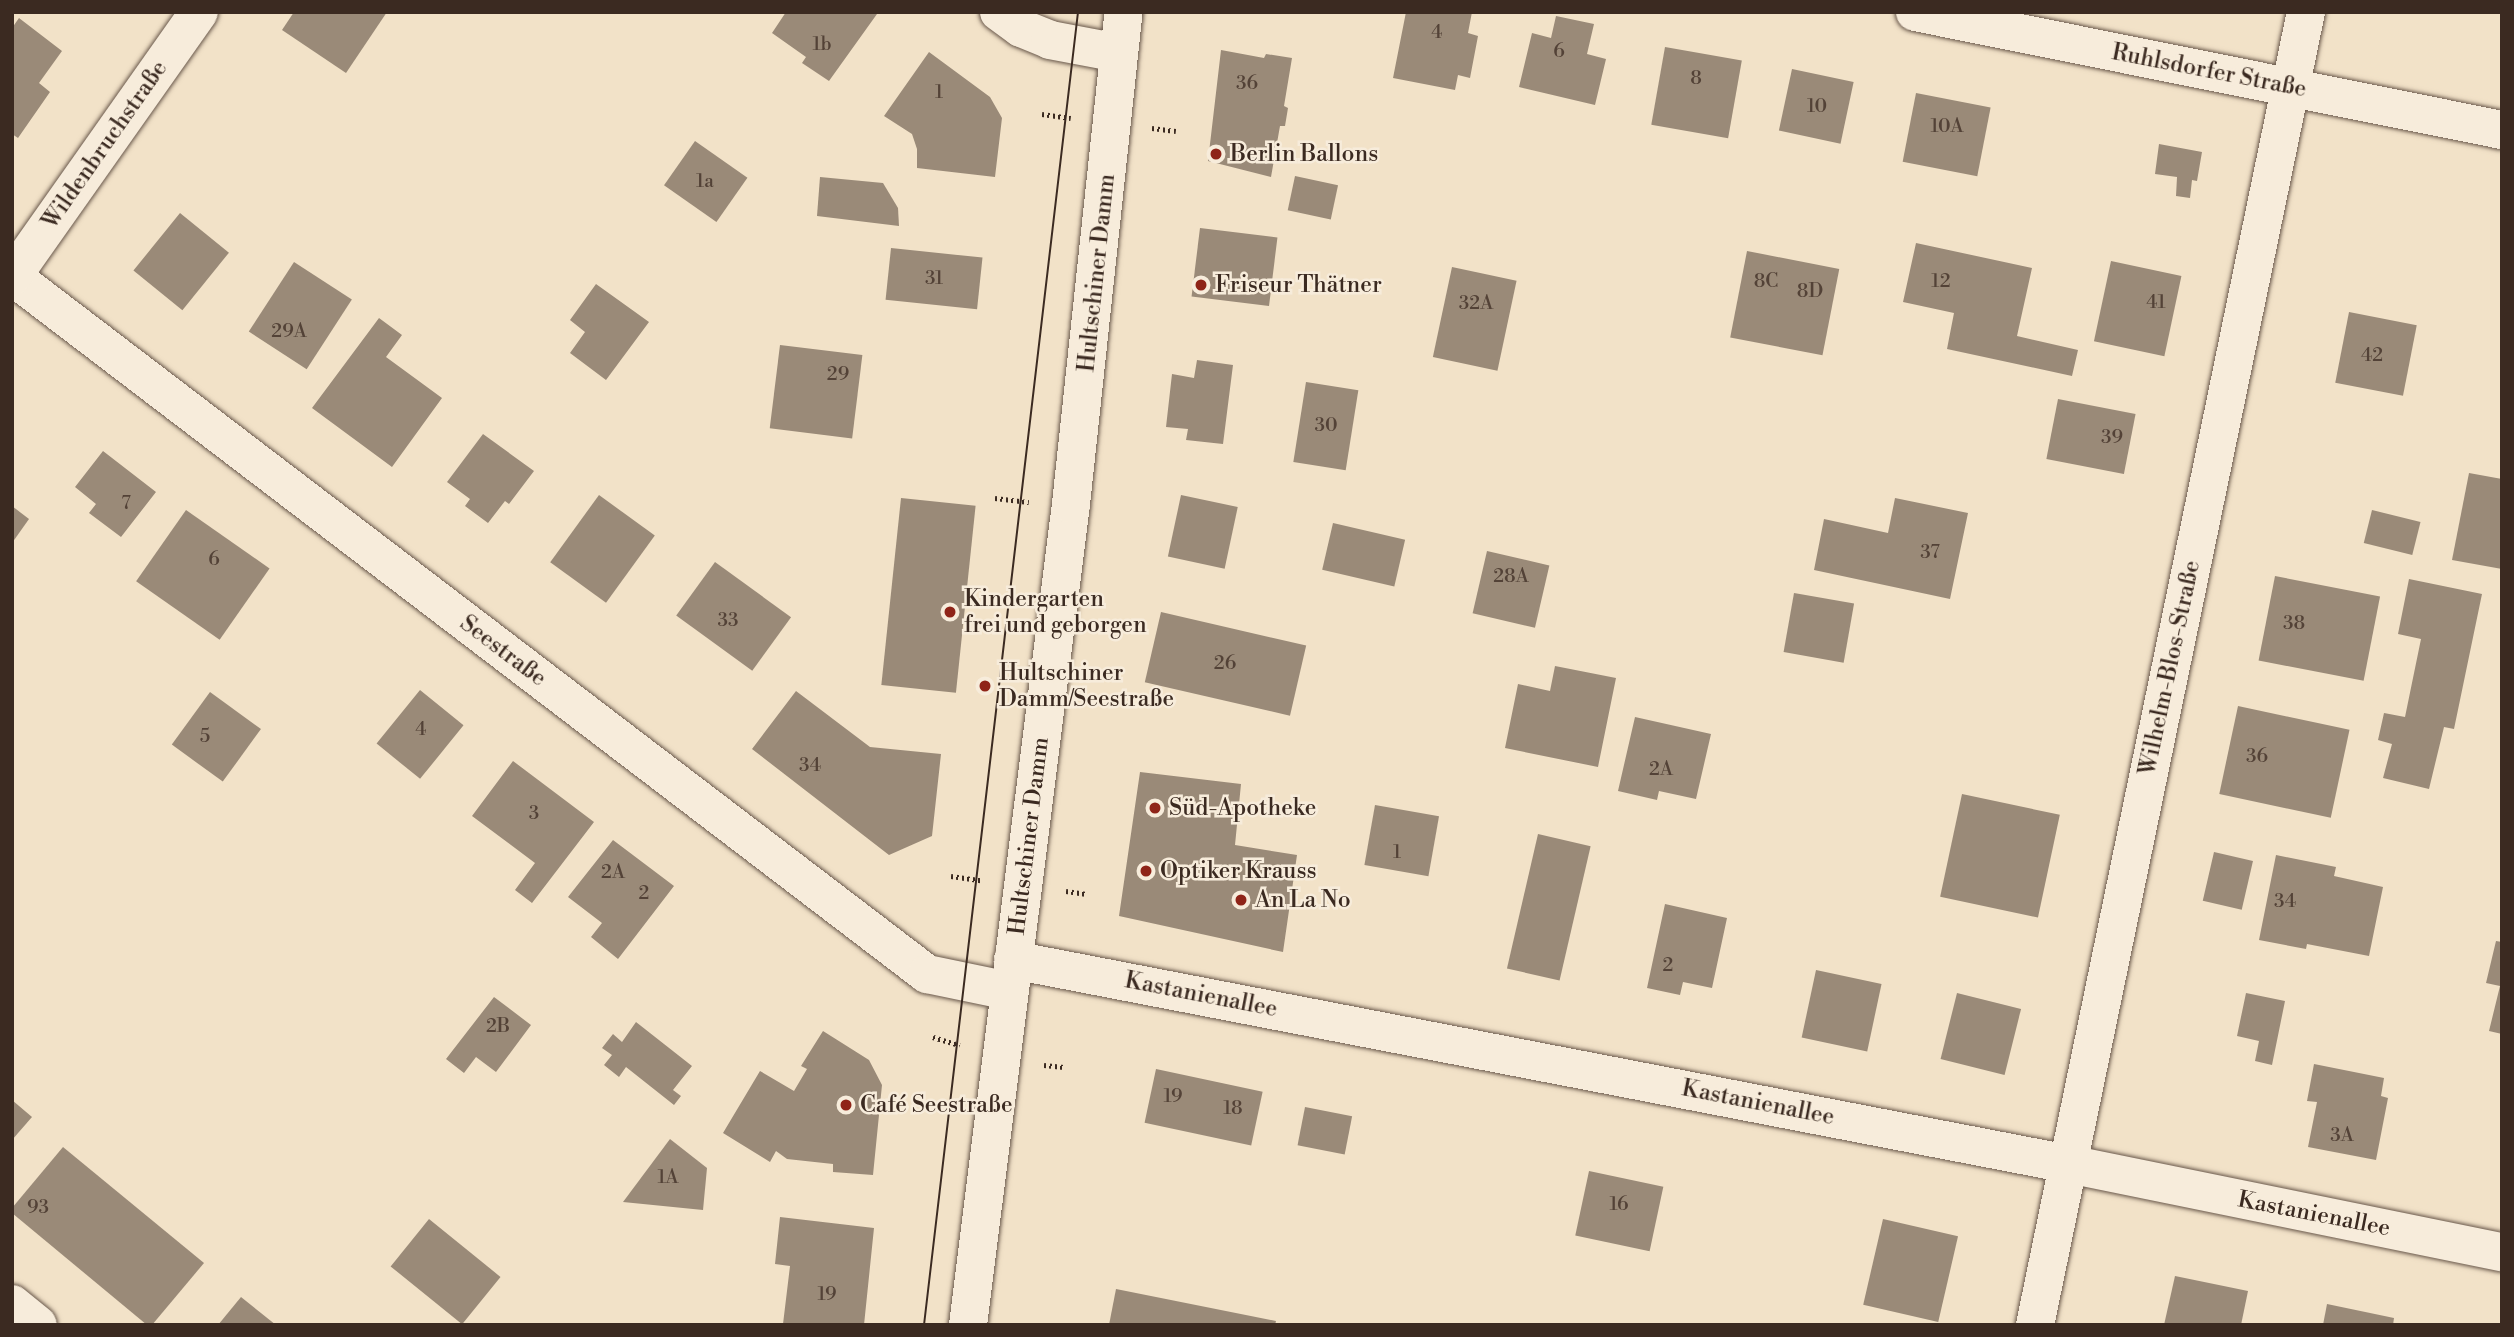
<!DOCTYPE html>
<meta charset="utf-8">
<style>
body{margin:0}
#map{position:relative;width:2514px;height:1337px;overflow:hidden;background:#f2e2c8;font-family:"Libre Bodoni",serif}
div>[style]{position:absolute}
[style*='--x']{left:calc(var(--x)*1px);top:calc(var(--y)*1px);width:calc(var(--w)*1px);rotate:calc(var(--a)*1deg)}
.building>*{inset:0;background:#9a8a78;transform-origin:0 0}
.path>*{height:4.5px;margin-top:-2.25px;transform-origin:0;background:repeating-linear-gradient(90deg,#3b2a21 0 2px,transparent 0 5.5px)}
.roads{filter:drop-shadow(0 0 2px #69584b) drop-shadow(0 0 2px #69584b)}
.street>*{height:38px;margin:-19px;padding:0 19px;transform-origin:19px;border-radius:19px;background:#f7ecdb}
.secondary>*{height:38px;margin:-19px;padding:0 19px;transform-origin:19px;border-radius:19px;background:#f7ecdb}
.tram>*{height:2px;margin:-1px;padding:0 1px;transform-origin:1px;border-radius:1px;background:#3b2a21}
.dots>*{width:19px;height:19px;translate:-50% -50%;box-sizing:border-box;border:4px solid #f7ecdb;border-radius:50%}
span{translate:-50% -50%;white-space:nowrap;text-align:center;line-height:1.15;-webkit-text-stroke:5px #f7ecdb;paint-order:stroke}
.number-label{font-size:19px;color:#534237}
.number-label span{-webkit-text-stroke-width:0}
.street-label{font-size:23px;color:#3b2a21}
.poi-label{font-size:23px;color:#3b2a21}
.left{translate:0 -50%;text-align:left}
.frame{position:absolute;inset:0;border:14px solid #3b2a21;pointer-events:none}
</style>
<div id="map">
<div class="building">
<div style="clip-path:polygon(294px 12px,387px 12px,346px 73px,282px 30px)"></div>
<div style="clip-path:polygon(786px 12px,874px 12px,877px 14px,829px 81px,802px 63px,806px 57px,772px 33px)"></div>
<div style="clip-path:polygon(1406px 12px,1472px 12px,1468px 33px,1478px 36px,1470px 78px,1458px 75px,1455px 90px,1393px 78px)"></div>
<div style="clip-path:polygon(1556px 16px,1594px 24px,1587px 54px,1606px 59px,1595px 105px,1519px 87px,1532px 33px,1551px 38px)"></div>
<div style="clip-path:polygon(19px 18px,62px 51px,39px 83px,50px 92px,18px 138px,12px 134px,12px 28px)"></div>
<div style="left:1665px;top:47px;width:78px;height:79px;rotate:10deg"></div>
<div style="clip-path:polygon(1221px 50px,1264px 58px,1266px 54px,1292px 58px,1284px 106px,1288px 108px,1285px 126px,1280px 126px,1271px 177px,1208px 161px)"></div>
<div style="clip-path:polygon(929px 52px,990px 97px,1002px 118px,995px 177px,917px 168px,917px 149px,912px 134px,884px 116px)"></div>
<div style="left:1792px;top:69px;width:63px;height:63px;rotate:12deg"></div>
<div style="left:1916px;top:93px;width:76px;height:70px;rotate:11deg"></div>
<div style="left:695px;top:141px;width:64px;height:54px;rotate:35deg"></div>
<div style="clip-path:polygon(2159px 144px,2202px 152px,2197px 181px,2192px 180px,2190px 198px,2176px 196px,2177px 177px,2155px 174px)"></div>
<div style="left:1295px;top:176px;width:44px;height:35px;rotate:12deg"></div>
<div style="clip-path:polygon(820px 177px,883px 183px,898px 208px,899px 226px,817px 216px)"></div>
<div style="left:180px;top:213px;width:63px;height:74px;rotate:39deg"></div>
<div style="left:1200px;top:228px;width:78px;height:69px;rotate:7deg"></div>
<div style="clip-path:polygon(1916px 243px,2032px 268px,2017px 336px,2078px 350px,2072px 376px,1947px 349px,1954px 313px,1903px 302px)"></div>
<div style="left:891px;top:248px;width:92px;height:52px;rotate:6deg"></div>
<div style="left:1747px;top:251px;width:94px;height:88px;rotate:11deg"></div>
<div style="left:2111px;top:261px;width:72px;height:82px;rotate:12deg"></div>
<div style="left:294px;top:262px;width:69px;height:83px;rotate:33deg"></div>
<div style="left:1452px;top:267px;width:66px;height:92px;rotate:12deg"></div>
<div style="clip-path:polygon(596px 284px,649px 322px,606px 380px,570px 353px,585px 332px,570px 320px)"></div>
<div style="left:2349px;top:312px;width:69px;height:72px;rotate:11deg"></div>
<div style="clip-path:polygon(379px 318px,402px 335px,386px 357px,442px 398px,392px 467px,312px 408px)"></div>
<div style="left:780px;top:345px;width:83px;height:84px;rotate:7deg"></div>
<div style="clip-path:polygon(1197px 360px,1233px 365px,1223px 444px,1186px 440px,1188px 429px,1166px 427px,1172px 374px,1194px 378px)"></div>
<div style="left:1306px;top:382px;width:53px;height:81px;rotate:9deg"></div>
<div style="left:2058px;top:399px;width:79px;height:61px;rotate:11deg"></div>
<div style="clip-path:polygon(483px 434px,534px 471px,509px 504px,505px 501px,488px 523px,465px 506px,470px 499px,447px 482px)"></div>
<div style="clip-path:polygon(103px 451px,156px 492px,121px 537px,89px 513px,96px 504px,75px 487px)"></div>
<div style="clip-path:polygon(2469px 473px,2502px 479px,2502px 569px,2452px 560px)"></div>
<div style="left:599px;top:495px;width:69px;height:83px;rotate:36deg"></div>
<div style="left:1181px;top:495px;width:58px;height:63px;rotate:12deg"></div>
<div style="left:901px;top:498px;width:75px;height:188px;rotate:6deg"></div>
<div style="clip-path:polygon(1895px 498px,1968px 513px,1950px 599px,1814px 570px,1824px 519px,1888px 533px)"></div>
<div style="clip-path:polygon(12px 506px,29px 519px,12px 543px)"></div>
<div style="left:186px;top:510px;width:102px;height:87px;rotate:35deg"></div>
<div style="left:2372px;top:510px;width:50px;height:34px;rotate:14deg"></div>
<div style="left:1333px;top:523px;width:74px;height:48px;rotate:13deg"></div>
<div style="left:1487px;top:551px;width:64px;height:64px;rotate:13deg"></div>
<div style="left:715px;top:562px;width:94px;height:66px;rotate:36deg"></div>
<div style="left:2275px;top:576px;width:107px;height:86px;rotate:11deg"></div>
<div style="clip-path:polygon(2409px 579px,2482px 594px,2454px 729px,2444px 727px,2429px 789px,2383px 778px,2392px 744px,2378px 740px,2384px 713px,2405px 717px,2421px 639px,2398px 634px)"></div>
<div style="left:1794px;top:593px;width:61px;height:60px;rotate:10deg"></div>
<div style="left:1161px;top:612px;width:149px;height:72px;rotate:13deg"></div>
<div style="clip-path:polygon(1555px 666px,1616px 678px,1598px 767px,1505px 748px,1518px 684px,1550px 691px)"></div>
<div style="left:420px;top:690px;width:56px;height:69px;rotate:39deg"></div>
<div style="clip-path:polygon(796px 691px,870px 747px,941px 754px,932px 836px,889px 855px,752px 749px)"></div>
<div style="left:210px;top:692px;width:63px;height:65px;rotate:36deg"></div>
<div style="left:2238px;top:706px;width:114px;height:90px;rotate:12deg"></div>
<div style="clip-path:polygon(1635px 717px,1711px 734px,1696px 799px,1659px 791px,1657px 800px,1618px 791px)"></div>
<div style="clip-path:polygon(513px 761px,594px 822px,532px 903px,515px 890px,535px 863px,472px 816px)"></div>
<div style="clip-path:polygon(1140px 772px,1241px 784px,1235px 845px,1297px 855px,1283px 952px,1119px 916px)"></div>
<div style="left:1962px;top:794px;width:100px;height:105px;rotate:12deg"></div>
<div style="left:1375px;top:805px;width:65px;height:61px;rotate:10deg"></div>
<div style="left:1538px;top:834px;width:54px;height:138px;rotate:13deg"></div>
<div style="clip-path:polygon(613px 840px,674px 886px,618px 959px,591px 937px,602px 923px,568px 897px)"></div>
<div style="left:2214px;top:852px;width:40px;height:50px;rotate:13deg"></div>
<div style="clip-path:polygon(2276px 855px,2336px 867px,2334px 876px,2383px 887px,2369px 956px,2307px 944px,2306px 949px,2259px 940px)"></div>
<div style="clip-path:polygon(1665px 904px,1727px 918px,1712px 988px,1683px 982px,1680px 995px,1647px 988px)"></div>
<div style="clip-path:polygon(2496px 941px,2502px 942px,2502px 1034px,2489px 1031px,2500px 986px,2486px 983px)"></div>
<div style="left:1816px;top:970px;width:67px;height:69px;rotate:12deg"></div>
<div style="left:1957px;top:993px;width:66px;height:68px;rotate:14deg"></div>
<div style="clip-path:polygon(2246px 993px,2285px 1001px,2272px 1065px,2255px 1061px,2259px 1041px,2237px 1036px)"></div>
<div style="clip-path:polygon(494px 997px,531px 1025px,496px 1072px,476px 1057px,464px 1073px,446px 1059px)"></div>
<div style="clip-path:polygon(636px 1022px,692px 1066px,673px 1090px,681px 1096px,674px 1105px,626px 1067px,619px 1077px,604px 1065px,612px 1055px,602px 1048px,613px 1034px,622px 1042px)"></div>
<div style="clip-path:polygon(823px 1031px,869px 1060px,882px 1085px,873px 1175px,833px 1172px,833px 1164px,787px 1159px,776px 1151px,770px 1162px,723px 1133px,760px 1071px,794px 1091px,807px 1069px,801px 1066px)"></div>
<div style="clip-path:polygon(2314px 1064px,2384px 1078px,2381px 1096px,2388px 1098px,2376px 1160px,2308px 1147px,2317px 1102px,2307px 1101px)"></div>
<div style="left:1156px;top:1069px;width:109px;height:55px;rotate:12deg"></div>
<div style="clip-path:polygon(12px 1100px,32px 1117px,12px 1140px)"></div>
<div style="left:1305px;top:1107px;width:48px;height:39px;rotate:11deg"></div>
<div style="clip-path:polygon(670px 1139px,707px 1168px,703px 1210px,623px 1202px)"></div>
<div style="clip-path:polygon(63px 1147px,204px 1263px,152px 1325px,147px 1325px,12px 1213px,12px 1208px)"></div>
<div style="left:1589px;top:1171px;width:76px;height:66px;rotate:12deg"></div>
<div style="clip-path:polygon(780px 1217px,874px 1228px,864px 1325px,783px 1324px,790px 1266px,775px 1264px)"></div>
<div style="left:429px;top:1219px;width:92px;height:61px;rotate:39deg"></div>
<div style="left:1883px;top:1219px;width:77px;height:88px;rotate:13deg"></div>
<div style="clip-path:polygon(2175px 1276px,2248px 1291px,2241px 1325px,2164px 1325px)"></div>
<div style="clip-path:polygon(1116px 1289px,1276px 1321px,1275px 1325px,1109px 1325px)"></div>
<div style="clip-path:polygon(241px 1297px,276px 1325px,218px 1325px)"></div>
<div style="clip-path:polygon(2327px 1304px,2394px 1318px,2393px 1325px,2323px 1325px)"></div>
</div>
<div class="path">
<div style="--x:1042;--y:114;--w:29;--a:8"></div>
<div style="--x:1152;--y:128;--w:24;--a:7"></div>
<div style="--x:995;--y:498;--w:34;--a:7"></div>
<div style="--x:951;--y:876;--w:30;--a:8"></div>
<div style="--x:1066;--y:891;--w:21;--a:8"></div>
<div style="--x:933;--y:1037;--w:28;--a:17"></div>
<div style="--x:1044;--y:1065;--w:20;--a:6"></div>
</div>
<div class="roads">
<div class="street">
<div style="--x:999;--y:12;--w:27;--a:36"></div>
<div style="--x:1021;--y:28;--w:31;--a:22"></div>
<div style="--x:1050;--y:40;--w:70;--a:10.7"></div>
<div style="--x:1915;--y:12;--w:599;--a:11.37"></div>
<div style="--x:12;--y:276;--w:1151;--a:37.34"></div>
<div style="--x:927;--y:974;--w:84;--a:11.7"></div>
<div style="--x:12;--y:277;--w:324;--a:-54.8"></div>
<div style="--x:1013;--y:960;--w:1075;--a:10.94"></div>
<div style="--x:2068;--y:1164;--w:443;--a:11.5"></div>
<div style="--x:2035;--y:1325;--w:1341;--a:-78.34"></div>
</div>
<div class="secondary">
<div style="--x:12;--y:1304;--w:33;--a:39"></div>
<div style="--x:968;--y:1325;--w:827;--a:-82.85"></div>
<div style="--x:1071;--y:504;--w:495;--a:-83.9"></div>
</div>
</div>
<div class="tram">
<div style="--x:924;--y:1325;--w:1322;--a:-83.31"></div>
</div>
<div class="dots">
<div style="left:1216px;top:154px;background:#8f2418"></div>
<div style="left:1201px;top:285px;background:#8f2418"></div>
<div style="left:950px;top:612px;background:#8f2418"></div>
<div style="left:985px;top:686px;background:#8f2418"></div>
<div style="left:1155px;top:808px;background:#8f2418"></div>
<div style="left:1146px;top:871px;background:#8f2418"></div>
<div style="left:1241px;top:900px;background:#8f2418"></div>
<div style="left:846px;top:1105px;background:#8f2418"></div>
</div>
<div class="number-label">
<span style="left:1437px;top:33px">4</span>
<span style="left:822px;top:45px">1b</span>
<span style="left:1559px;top:52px">6</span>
<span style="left:1696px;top:79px">8</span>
<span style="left:1247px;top:84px">36</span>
<span style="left:939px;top:93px">1</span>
<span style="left:1817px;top:107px">10</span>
<span style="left:1947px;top:127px">10A</span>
<span style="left:705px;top:182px">1a</span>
<span style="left:934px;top:279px">31</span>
<span style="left:1766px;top:282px">8C</span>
<span style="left:1941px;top:282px">12</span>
<span style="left:1810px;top:292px">8D</span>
<span style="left:2156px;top:303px">41</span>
<span style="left:1476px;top:304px">32A</span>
<span style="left:289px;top:332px">29A</span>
<span style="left:2372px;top:356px">42</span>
<span style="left:838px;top:375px">29</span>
<span style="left:1326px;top:426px">30</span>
<span style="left:2112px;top:438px">39</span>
<span style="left:126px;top:504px">7</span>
<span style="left:1930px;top:553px">37</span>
<span style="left:214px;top:560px">6</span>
<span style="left:1511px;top:577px">28A</span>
<span style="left:728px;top:621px">33</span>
<span style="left:2294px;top:624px">38</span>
<span style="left:1225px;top:664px">26</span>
<span style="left:421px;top:730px">4</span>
<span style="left:205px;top:737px">5</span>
<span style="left:2257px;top:757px">36</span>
<span style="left:810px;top:766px">34</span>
<span style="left:1661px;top:770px">2A</span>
<span style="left:534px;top:814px">3</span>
<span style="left:1397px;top:853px">1</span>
<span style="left:613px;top:873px">2A</span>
<span style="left:644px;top:894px">2</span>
<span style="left:2285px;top:902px">34</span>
<span style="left:1668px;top:966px">2</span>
<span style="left:498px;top:1027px">2B</span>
<span style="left:1173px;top:1097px">19</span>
<span style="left:1233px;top:1109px">18</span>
<span style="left:2342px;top:1136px">3A</span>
<span style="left:668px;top:1178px">1A</span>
<span style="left:1619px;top:1205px">16</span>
<span style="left:38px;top:1208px">93</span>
<span style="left:827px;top:1295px">19</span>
</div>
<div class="street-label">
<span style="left:2209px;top:71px;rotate:11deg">Ruhlsdorfer Straße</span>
<span style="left:105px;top:145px;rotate:-55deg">Wildenbruchstraße</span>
<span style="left:1097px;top:273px;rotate:-84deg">Hultschiner Damm</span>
<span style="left:503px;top:651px;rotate:37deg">Seestraße</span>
<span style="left:2170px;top:668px;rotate:-78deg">Wilhelm-Blos-Straße</span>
<span style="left:1029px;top:836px;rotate:-83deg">Hultschiner Damm</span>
<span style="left:1201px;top:995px;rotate:11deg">Kastanienallee</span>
<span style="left:1758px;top:1103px;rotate:11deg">Kastanienallee</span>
<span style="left:2314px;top:1214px;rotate:11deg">Kastanienallee</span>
</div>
<div class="poi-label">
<span class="left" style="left:1230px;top:154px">Berlin Ballons</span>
<span class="left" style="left:1215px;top:285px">Friseur Thätner</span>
<span class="left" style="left:964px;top:612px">Kindergarten<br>frei und geborgen</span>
<span class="left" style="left:999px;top:686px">Hultschiner<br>Damm/Seestraße</span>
<span class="left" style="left:1169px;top:808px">Süd-Apotheke</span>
<span class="left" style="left:1160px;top:871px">Optiker Krauss</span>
<span class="left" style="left:1255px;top:900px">An La No</span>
<span class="left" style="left:860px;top:1105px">Café Seestraße</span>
</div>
<div class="frame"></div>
</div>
